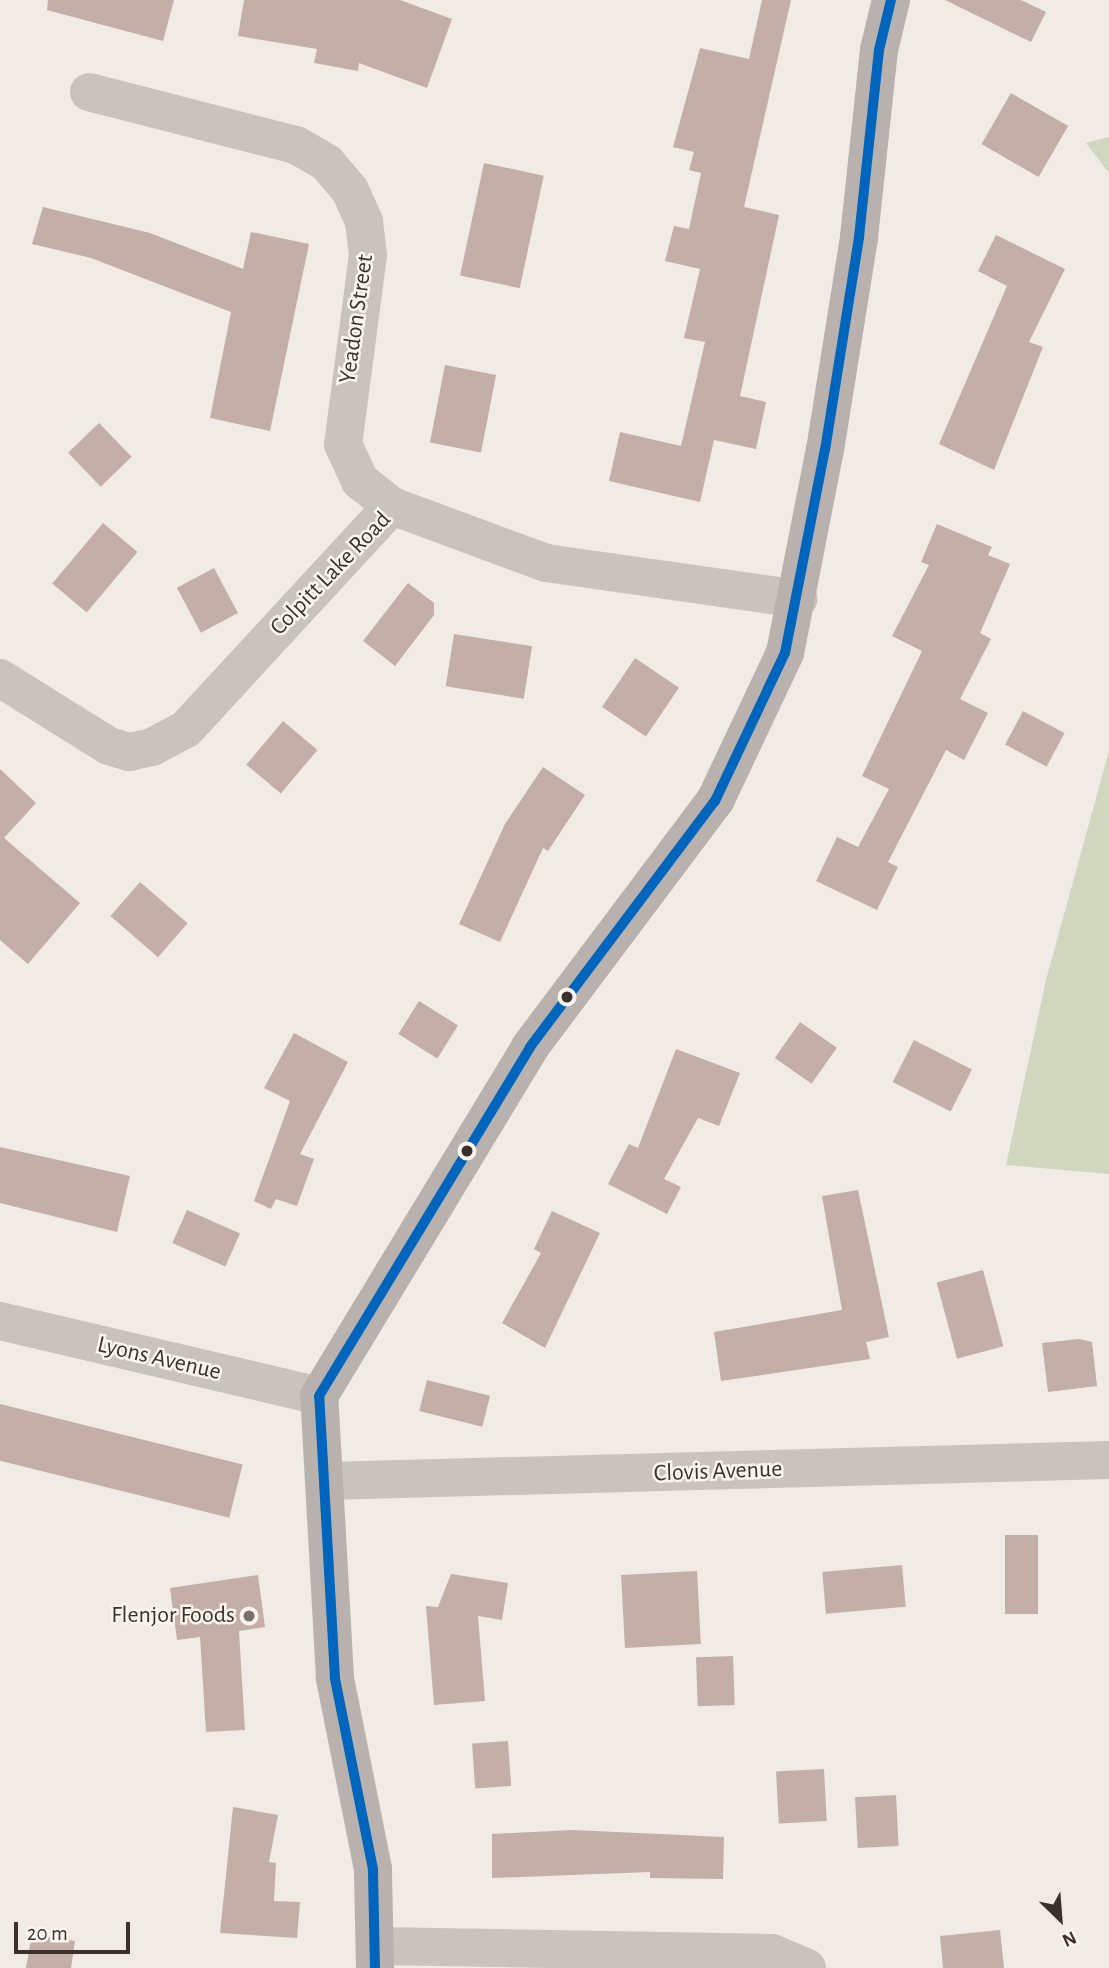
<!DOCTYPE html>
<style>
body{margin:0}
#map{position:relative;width:1109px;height:1968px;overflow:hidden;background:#f0ebe5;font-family:"Alegreya Sans",sans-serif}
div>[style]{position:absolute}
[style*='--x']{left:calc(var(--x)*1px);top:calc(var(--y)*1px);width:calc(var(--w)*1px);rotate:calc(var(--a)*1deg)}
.green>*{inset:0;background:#d1d6bf}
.building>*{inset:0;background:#c3afa7;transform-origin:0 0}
.minor>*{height:38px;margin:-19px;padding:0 19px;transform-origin:19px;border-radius:19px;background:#c9c3be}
.major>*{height:38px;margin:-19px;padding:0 19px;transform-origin:19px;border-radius:19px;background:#b8b1ad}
.bus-1>*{height:10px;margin:-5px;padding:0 5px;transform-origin:5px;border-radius:5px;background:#0065bd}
.dots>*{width:19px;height:19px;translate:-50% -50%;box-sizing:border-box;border:4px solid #fbf5ee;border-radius:50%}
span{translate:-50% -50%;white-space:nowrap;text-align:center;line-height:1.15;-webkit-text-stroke:5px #fbf5ee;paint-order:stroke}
.street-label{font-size:24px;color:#3b302b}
.poi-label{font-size:24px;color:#3b302b}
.right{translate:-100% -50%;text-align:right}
.north{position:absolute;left:1025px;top:1884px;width:70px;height:70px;-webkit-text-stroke:5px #fbf5ee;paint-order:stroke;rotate:155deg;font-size:19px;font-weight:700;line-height:28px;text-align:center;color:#3b302b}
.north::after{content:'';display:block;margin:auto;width:24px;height:32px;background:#3b302b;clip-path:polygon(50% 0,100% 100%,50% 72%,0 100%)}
.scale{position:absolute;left:14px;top:1922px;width:116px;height:32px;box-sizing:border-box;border:4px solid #3b302b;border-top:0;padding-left:9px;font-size:21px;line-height:24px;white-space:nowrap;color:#3b302b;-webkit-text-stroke:5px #fbf5ee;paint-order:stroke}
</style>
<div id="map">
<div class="green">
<div style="clip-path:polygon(1109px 137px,1109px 173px,1086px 143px)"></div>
<div style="clip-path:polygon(1109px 751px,1109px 1174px,1006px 1165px,1046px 980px)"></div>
</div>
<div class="building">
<div style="clip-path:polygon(48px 0,174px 0,163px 41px,47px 10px)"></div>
<div style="clip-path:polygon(244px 0,400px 0,452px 19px,427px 88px,359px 63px,358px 71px,314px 63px,317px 49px,238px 36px)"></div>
<div style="clip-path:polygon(762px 0,791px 0,744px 207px,779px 215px,740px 396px,766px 402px,756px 449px,714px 440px,700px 502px,609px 481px,620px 432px,681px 446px,705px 342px,684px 338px,700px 269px,665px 261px,674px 226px,689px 229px,701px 173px,689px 170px,694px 152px,673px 147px,700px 48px,749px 59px)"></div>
<div style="clip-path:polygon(945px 0,1021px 0,1046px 12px,1031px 42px)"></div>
<div style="left:1011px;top:93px;width:66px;height:59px;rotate:30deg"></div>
<div style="left:484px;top:163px;width:61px;height:115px;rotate:12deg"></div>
<div style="clip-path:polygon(43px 207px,150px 233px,243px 269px,251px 232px,309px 244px,270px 431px,210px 418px,231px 312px,91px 258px,32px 244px)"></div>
<div style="clip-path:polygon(996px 235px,1065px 269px,1029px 342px,1043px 347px,994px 470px,939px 444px,1007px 286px,978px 271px)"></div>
<div style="left:445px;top:365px;width:52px;height:79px;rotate:11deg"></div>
<div style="left:99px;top:423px;width:47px;height:43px;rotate:46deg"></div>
<div style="left:103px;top:523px;width:45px;height:79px;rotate:40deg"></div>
<div style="clip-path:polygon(937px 524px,992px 547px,988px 555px,1010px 564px,980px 633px,991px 639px,960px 699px,988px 713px,964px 760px,946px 750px,888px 862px,898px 867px,877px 910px,816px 881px,837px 837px,858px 847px,889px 789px,862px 776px,922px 651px,892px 636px,929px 565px,921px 562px)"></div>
<div style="left:214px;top:568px;width:51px;height:42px;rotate:62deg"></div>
<div style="clip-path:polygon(408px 583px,434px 603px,434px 615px,395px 666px,363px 641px)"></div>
<div style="left:454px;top:634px;width:79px;height:53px;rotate:9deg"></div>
<div style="left:635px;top:658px;width:53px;height:59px;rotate:34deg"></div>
<div style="left:1023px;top:711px;width:47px;height:38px;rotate:28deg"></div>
<div style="left:283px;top:721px;width:45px;height:57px;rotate:40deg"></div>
<div style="clip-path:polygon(543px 767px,585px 795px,548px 851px,543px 848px,500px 942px,459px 924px,505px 824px)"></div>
<div style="clip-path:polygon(0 769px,36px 803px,4px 838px,80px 903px,28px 964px,0 940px)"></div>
<div style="left:140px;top:882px;width:63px;height:45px;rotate:41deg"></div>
<div style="left:419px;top:1001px;width:46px;height:39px;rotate:32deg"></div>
<div style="left:800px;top:1022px;width:45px;height:44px;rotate:35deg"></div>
<div style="clip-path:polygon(294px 1033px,348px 1062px,300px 1154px,314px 1159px,297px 1206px,276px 1199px,271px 1209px,254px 1201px,290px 1101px,264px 1088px)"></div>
<div style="left:914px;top:1040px;width:65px;height:47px;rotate:27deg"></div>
<div style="clip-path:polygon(676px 1049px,740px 1073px,719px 1126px,698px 1118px,664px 1179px,681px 1187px,667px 1214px,608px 1184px,629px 1144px,638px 1148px)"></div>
<div style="clip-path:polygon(0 1147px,130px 1176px,117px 1232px,0 1203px)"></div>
<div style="clip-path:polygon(858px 1190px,889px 1337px,866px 1342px,870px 1359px,721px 1381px,714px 1332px,842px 1310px,822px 1196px)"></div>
<div style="left:187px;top:1210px;width:58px;height:36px;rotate:24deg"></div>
<div style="clip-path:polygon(552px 1211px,600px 1233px,545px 1348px,502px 1323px,541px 1253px,534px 1249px)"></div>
<div style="left:983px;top:1270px;width:79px;height:48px;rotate:75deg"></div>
<div style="clip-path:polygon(1079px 1339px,1092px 1342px,1097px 1386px,1048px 1392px,1042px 1343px)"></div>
<div style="left:427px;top:1380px;width:65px;height:32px;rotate:14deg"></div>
<div style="left:0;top:1404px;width:250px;height:55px;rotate:14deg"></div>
<div style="left:1005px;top:1535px;width:33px;height:79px"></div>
<div style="left:902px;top:1565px;width:42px;height:80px;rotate:85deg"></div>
<div style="left:697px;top:1571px;width:73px;height:76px;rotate:87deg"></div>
<div style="clip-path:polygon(451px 1574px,508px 1583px,502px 1620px,478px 1616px,485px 1701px,434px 1705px,426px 1606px,438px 1607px)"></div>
<div style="clip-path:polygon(258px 1575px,265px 1627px,239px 1631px,245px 1730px,206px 1732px,200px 1637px,177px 1640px,170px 1588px)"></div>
<div style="left:733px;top:1656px;width:49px;height:37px;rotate:88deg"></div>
<div style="left:508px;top:1741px;width:45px;height:36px;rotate:86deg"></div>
<div style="left:824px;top:1769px;width:52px;height:48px;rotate:87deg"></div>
<div style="left:896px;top:1795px;width:51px;height:41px;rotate:87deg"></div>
<div style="clip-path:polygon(233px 1807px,278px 1815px,269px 1862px,276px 1863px,274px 1901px,300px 1902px,297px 1938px,220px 1933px)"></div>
<div style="clip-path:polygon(573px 1830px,724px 1837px,723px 1879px,650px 1878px,650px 1872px,492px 1878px,492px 1834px)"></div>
<div style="clip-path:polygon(1000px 1930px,1004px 1968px,943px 1968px,940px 1936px)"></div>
<div style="clip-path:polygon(32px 1934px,75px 1941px,71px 1968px,26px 1968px)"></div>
</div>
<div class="minor">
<div style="--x:89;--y:92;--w:214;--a:14.4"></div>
<div style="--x:296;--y:145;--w:36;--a:30"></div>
<div style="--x:327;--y:163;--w:35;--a:50"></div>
<div style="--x:350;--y:190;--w:35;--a:66"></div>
<div style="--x:364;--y:222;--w:33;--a:83"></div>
<div style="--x:368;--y:255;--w:191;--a:97.5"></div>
<div style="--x:343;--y:444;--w:41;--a:65.3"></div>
<div style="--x:360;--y:481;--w:41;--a:38"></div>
<div style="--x:392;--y:506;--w:164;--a:20.3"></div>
<div style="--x:546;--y:563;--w:255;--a:8.1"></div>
<div style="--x:0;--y:678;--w:128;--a:32"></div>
<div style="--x:109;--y:746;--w:21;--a:17"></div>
<div style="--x:129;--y:752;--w:24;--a:-12"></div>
<div style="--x:152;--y:747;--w:38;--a:-28"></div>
<div style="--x:186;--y:729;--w:304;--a:-47.3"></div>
<div style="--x:0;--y:1321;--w:328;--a:13.2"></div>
<div style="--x:327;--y:1481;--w:782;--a:-1.54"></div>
<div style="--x:376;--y:1946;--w:396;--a:1"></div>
<div style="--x:772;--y:1953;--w:38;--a:23"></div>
</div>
<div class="major">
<div style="--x:375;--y:1968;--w:99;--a:-91.2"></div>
<div style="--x:373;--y:1869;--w:195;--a:-101.3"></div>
<div style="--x:335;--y:1678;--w:282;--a:-93.2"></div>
<div style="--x:319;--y:1396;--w:408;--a:-58.8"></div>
<div style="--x:530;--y:1047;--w:308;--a:-53.1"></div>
<div style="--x:715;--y:801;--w:164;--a:-64.7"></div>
<div style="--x:785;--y:653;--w:207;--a:-78.9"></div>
<div style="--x:825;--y:450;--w:216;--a:-80.9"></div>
<div style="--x:859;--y:237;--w:188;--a:-83.9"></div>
<div style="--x:879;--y:50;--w:51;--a:-76.5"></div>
</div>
<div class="bus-1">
<div style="--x:375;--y:1968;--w:99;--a:-91.2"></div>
<div style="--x:373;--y:1869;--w:195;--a:-101.3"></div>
<div style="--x:335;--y:1678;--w:282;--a:-93.2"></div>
<div style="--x:319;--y:1396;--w:408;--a:-58.8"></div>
<div style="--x:530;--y:1047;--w:308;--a:-53.1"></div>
<div style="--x:715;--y:801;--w:164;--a:-64.7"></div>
<div style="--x:785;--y:653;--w:207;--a:-78.9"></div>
<div style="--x:825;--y:450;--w:216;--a:-80.9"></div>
<div style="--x:859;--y:237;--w:188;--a:-83.9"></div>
<div style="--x:879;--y:50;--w:51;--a:-76.5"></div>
</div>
<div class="dots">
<div style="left:567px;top:997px;background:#3b302b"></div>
<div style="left:467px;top:1151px;background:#3b302b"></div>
<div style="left:249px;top:1616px;background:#7a716c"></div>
</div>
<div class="street-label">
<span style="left:357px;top:319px;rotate:-82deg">Yeadon Street</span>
<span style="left:331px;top:574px;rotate:-46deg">Colpitt Lake Road</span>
<span style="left:159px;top:1359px;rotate:13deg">Lyons Avenue</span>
<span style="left:718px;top:1472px;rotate:-2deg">Clovis Avenue</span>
</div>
<div class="poi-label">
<span class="right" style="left:235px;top:1616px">Flenjor Foods</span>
</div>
<div class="north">N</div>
<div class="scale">20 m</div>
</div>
